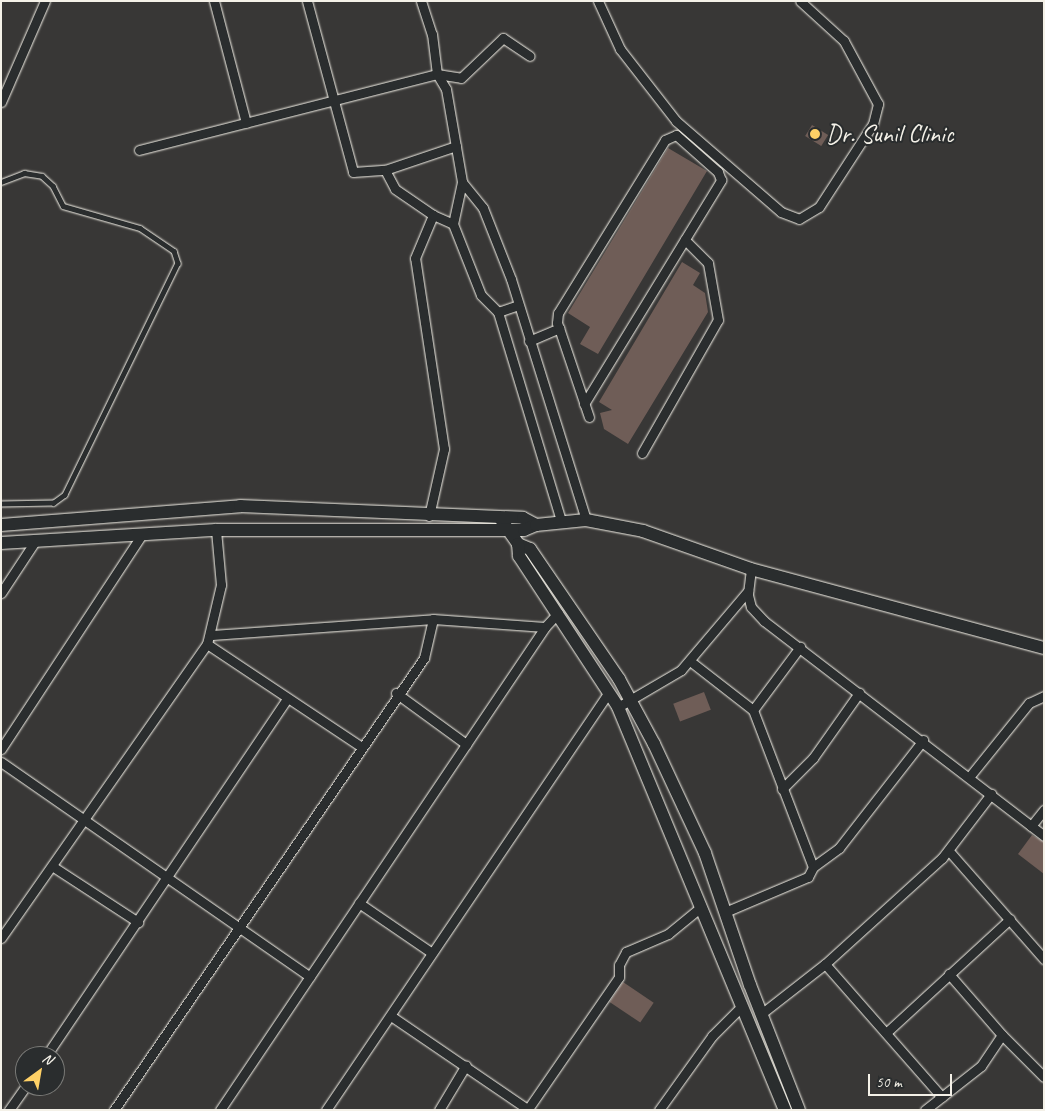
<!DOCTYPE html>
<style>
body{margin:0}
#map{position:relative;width:1045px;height:1111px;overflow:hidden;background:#383736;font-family:Caveat,sans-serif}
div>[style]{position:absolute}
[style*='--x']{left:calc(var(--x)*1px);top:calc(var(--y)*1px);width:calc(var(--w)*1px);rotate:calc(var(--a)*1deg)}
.building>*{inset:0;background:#6f5d57;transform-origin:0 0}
.roads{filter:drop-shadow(0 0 1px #f4f1e8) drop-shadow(0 0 1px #f4f1e8)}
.lane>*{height:4.5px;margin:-2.25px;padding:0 2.25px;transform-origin:2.25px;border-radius:2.25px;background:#2a2d2e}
.street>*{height:9px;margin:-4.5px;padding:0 4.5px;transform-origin:4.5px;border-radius:4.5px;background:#2a2d2e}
.secondary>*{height:12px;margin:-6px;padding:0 6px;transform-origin:6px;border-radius:6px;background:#2a2d2e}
.dots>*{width:14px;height:14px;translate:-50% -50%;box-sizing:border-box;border:2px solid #2a2d2e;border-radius:50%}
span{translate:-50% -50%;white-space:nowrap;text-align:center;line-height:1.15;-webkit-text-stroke:4px #2a2d2e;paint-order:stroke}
.poi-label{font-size:25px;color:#f4f1e8}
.left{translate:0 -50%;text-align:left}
.frame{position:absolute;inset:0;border:2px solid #f4f1e8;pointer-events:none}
.north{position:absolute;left:15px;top:1046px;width:50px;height:50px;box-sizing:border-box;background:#2a2d2e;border:1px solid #7b7b78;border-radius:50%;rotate:32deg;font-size:14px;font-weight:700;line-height:20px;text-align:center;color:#f4f1e8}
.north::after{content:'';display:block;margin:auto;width:18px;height:22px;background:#ffd166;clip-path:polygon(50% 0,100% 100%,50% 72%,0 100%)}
.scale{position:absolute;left:868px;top:1074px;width:84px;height:22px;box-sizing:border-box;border:2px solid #f4f1e8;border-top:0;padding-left:6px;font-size:15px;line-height:18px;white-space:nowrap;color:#f4f1e8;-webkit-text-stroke:4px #2a2d2e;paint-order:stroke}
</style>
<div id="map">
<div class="building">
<div style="left:812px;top:125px;width:19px;height:13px;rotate:32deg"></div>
<div style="clip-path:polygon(668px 148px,707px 171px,598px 354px,580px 344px,590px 327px,568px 313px)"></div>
<div style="clip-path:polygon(682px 262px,700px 273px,693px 285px,705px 293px,708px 312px,628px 444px,604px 429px,600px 413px,612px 410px,599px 402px)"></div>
<div style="left:704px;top:692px;width:19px;height:33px;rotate:69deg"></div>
<div style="clip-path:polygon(1032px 835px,1044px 842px,1044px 874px,1018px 854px)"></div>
<div style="left:623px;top:982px;width:37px;height:24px;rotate:34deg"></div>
</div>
<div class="roads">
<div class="lane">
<div style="--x:1;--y:182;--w:25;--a:-21"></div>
<div style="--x:24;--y:173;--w:18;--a:9"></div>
<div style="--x:42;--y:176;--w:15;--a:42"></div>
<div style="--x:53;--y:186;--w:22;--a:63"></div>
<div style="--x:63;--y:206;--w:80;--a:15.9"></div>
<div style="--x:140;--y:228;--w:41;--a:34.1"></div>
<div style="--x:174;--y:251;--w:13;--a:72"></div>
<div style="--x:178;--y:263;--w:258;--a:116"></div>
<div style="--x:65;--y:495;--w:14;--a:144"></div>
<div style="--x:54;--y:503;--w:53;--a:178.9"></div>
</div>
<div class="street">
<div style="--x:214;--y:1;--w:126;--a:75.3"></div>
<div style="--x:307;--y:1;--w:177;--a:74.9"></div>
<div style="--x:353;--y:172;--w:32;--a:-4"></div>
<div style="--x:385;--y:170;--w:75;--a:-18.7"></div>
<div style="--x:421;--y:1;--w:35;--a:72"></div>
<div style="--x:432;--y:34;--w:40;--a:82.9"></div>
<div style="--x:437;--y:74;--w:17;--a:59"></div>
<div style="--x:446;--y:89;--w:94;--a:80.2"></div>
<div style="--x:462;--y:182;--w:43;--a:102.1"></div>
<div style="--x:453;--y:224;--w:76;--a:68.5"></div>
<div style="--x:481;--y:295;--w:24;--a:45"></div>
<div style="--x:498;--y:312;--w:218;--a:73.2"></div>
<div style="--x:598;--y:1;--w:53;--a:65.4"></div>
<div style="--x:620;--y:49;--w:91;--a:52.1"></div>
<div style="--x:676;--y:121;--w:139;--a:40.9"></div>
<div style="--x:781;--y:212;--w:19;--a:21"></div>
<div style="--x:799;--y:219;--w:23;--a:-31"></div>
<div style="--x:819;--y:207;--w:99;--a:-57"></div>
<div style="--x:873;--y:124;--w:21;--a:-76"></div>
<div style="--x:878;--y:104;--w:72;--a:-118.4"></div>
<div style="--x:844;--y:41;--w:59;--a:-137.7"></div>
<div style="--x:1;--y:102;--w:110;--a:-66.5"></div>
<div style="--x:139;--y:150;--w:308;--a:-14.3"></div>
<div style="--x:437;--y:74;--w:24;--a:9"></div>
<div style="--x:461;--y:78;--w:58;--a:-43.6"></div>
<div style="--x:503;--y:38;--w:32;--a:34"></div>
<div style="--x:385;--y:170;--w:21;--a:62"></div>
<div style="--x:395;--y:189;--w:46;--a:34.4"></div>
<div style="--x:462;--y:182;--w:33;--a:51"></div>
<div style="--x:483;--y:208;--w:76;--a:68.5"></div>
<div style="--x:511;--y:279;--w:252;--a:72.7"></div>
<div style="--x:498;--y:312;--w:21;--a:-19"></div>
<div style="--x:529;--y:341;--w:33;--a:-23"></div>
<div style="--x:584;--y:404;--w:263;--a:-58.5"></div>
<div style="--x:721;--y:180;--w:9;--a:-111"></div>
<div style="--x:718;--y:172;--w:56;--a:-138.6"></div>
<div style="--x:676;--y:135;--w:12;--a:156"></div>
<div style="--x:665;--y:140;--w:203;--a:121.7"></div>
<div style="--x:558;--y:313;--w:10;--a:96"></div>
<div style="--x:557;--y:323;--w:5;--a:68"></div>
<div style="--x:559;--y:328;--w:94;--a:71.4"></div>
<div style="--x:642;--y:453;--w:153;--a:-60.3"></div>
<div style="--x:718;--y:320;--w:58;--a:-100"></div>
<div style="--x:708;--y:263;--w:33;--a:-135"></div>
<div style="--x:429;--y:516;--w:69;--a:-77.4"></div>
<div style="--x:444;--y:449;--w:193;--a:-98.6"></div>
<div style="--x:415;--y:258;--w:47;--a:-67.3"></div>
<div style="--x:433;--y:215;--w:22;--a:24"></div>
<div style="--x:751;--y:569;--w:26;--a:97"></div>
<div style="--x:748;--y:595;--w:12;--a:76"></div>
<div style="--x:751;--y:607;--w:19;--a:47"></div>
<div style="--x:764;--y:621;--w:353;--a:37.5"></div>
<div style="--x:1;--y:593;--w:64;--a:-56.6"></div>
<div style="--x:212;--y:635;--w:222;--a:-4.1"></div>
<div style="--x:433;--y:619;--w:112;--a:4.1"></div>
<div style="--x:545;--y:627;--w:19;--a:-47"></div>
<div style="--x:207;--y:644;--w:184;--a:33.7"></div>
<div style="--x:690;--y:661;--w:80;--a:37.9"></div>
<div style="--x:753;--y:710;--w:168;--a:69.1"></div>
<div style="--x:396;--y:693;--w:87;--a:36.1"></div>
<div style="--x:618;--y:707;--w:73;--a:-30.4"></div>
<div style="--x:681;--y:670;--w:104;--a:-49.7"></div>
<div style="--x:753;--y:710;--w:79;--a:-53.3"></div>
<div style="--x:1;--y:749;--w:255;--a:-56.7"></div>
<div style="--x:1;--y:762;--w:376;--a:34.8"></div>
<div style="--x:970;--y:776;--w:94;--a:-51.1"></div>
<div style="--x:1029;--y:703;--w:17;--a:-25"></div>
<div style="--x:782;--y:789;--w:44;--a:-45"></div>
<div style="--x:813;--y:758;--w:80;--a:-54.7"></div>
<div style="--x:1031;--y:826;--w:21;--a:-51"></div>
<div style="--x:949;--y:851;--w:144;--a:48.7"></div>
<div style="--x:52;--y:866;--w:103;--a:33.1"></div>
<div style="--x:359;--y:903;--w:88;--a:34.4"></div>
<div style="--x:725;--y:912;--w:90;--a:-22.9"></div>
<div style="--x:808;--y:877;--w:11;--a:-63"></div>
<div style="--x:813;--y:867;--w:32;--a:-36"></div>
<div style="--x:839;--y:848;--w:137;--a:-52.1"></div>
<div style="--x:1;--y:938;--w:359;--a:-55"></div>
<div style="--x:207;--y:644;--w:61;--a:-76.7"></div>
<div style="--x:221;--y:585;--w:55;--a:-95.2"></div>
<div style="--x:825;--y:964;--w:177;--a:48.7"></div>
<div style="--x:761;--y:1014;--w:81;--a:-38"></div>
<div style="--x:825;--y:964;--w:158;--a:-42.2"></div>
<div style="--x:942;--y:858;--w:81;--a:-52.6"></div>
<div style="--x:391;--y:1016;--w:167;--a:34.3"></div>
<div style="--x:887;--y:1032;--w:167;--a:-42.6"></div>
<div style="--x:1002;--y:1035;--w:59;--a:45"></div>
<div style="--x:46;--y:1056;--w:431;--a:-56"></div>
<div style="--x:528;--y:1109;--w:160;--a:-55.4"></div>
<div style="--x:619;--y:977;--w:12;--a:-90"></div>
<div style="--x:619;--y:965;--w:15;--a:-62"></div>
<div style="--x:626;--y:952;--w:46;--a:-23.2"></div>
<div style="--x:668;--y:934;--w:43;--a:-39.3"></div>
<div style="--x:9;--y:1110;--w:29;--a:-55"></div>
<div style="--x:114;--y:1110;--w:548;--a:-55.56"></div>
<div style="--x:424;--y:658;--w:40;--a:-77"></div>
<div style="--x:220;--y:1110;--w:582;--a:-56.06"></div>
<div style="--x:326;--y:1110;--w:505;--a:-55.9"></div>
<div style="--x:439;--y:1110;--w:52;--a:-59"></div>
<div style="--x:659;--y:1110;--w:91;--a:-54.4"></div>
<div style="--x:712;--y:1036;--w:41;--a:-45"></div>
<div style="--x:925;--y:1110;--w:71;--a:-38.2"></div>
<div style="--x:981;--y:1066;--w:37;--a:-56"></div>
<div style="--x:1002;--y:1035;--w:81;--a:-131"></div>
</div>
<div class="secondary">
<div style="--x:500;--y:518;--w:32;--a:55"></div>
<div style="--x:518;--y:544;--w:13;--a:23"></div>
<div style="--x:530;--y:549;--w:158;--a:55.6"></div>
<div style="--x:619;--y:679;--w:74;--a:61.7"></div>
<div style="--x:654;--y:744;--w:120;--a:64.9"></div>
<div style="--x:705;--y:853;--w:139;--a:71.2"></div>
<div style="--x:750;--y:985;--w:134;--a:68.6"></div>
<div style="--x:1;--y:525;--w:240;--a:-4.5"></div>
<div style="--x:240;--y:506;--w:283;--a:2.4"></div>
<div style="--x:523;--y:518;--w:15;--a:28"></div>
<div style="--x:1;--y:543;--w:215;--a:-3.5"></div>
<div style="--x:216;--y:530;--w:308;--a:0"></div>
<div style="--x:524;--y:530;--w:13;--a:-23"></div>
<div style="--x:536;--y:525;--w:50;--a:-5.7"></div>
<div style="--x:586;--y:520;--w:58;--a:10.9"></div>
<div style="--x:643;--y:531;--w:114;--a:19.4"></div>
<div style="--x:751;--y:569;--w:303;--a:15.1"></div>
<div style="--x:518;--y:544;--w:12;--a:85"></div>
<div style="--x:519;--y:556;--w:181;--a:56.7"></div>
<div style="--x:618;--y:707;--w:436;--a:67.5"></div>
</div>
</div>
<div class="dots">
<div style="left:815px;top:134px;background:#ffd166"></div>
</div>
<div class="poi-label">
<span class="left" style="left:826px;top:134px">Dr. Sunil Clinic</span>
</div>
<div class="frame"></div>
<div class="north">N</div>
<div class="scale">50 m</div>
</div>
